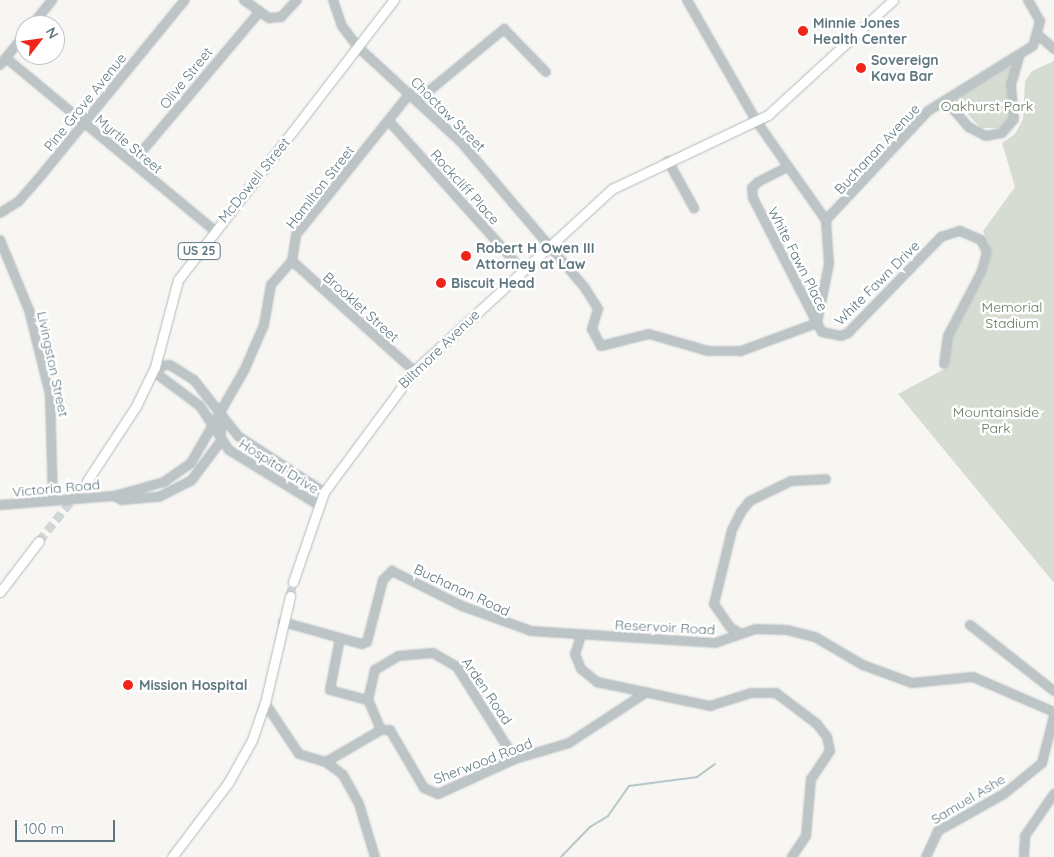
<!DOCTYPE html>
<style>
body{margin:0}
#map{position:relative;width:1054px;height:857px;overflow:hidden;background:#f7f6f3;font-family:Quicksand,sans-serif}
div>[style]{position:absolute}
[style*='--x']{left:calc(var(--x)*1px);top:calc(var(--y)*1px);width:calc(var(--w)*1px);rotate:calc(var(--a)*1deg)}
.green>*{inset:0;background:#d7dcd2}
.stream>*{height:2px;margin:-1px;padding:0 1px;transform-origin:1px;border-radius:1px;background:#b5c7c9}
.major-tunnel>*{height:9px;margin-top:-4.5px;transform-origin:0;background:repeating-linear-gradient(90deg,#d1d6d6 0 9px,transparent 0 13.5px)}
.roads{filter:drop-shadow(0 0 1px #b2b9bc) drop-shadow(0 0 1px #b2b9bc)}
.minor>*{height:8px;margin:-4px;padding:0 4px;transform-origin:4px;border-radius:4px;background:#bcc4c6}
.major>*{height:9px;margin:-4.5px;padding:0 4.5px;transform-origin:4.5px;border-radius:4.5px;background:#fff}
.dots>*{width:14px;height:14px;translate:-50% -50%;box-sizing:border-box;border:2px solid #fff;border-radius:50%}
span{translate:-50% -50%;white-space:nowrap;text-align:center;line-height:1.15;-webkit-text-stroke:5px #fff;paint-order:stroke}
.shield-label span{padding:1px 4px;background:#fff;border:1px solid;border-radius:4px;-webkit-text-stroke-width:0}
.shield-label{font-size:12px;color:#5f7880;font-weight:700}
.poi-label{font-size:14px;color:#5f7880;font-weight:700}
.left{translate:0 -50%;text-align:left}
.street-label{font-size:14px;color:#5f7880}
.park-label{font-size:14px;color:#68785f}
.north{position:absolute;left:15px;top:15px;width:50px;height:50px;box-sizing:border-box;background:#fff;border:1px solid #bfc9cc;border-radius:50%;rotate:60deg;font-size:14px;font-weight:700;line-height:20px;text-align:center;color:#5f7880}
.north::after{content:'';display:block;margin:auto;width:18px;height:22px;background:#f02419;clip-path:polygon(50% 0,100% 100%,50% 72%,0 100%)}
.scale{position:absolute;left:15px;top:820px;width:100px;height:22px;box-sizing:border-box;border:2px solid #5f7880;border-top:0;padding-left:6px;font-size:15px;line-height:18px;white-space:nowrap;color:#5f7880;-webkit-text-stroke:4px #fff;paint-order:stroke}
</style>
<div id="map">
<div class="green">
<div style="clip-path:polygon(1054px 61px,1054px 583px,898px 394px,948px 367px,952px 338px,987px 273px,992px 251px,983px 231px,1015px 187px,1002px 143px,1015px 134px,1023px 119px,1025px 81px,1032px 71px)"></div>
<div style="clip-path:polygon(1009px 66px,1012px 70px,1006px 89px,1010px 119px,1002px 128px,981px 128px,954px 100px)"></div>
</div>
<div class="stream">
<div style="--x:561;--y:857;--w:42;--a:-46"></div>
<div style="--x:590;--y:827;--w:21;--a:-31"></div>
<div style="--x:608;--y:816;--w:37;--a:-55"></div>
<div style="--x:629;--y:786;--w:69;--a:-7.5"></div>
<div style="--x:697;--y:777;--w:22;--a:-36"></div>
</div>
<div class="major-tunnel">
<div style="--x:39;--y:541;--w:77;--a:-51.3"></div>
<div style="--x:290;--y:596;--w:14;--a:-78"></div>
</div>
<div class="roads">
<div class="minor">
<div style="--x:244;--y:0;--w:31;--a:36"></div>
<div style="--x:269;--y:18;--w:12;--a:-5"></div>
<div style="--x:281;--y:17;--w:23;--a:-47"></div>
<div style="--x:333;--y:0;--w:28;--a:71"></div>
<div style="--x:342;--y:26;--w:26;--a:53"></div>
<div style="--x:358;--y:47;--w:139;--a:42.7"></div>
<div style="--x:460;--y:141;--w:193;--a:49.6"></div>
<div style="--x:585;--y:288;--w:25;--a:58"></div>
<div style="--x:598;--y:309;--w:21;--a:107"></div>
<div style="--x:592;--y:329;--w:19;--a:62"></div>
<div style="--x:601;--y:346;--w:49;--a:-14"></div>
<div style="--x:649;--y:334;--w:61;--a:16.1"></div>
<div style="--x:708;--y:351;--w:33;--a:0"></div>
<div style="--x:741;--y:351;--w:81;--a:-20.2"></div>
<div style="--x:817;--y:323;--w:140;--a:-117.1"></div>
<div style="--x:753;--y:198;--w:10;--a:-96"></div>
<div style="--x:752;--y:188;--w:8;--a:-45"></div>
<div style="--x:758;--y:182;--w:33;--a:-27"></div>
<div style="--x:687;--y:0;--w:141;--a:60.2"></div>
<div style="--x:757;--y:122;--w:120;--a:54.9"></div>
<div style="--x:826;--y:220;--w:44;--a:86.1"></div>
<div style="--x:829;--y:264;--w:60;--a:101.5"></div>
<div style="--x:817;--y:323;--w:10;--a:61"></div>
<div style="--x:822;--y:332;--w:19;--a:12"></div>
<div style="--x:841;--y:336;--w:8;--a:-23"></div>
<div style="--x:848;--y:333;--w:134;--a:-45.9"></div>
<div style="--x:941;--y:237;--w:20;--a:-18"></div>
<div style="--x:960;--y:231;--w:23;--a:23"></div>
<div style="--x:981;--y:240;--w:13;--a:63"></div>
<div style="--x:987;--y:252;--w:20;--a:105"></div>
<div style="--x:982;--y:271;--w:73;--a:117.6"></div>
<div style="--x:948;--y:336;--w:28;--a:98"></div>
<div style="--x:32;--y:25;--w:32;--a:-51"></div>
<div style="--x:1037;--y:34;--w:23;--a:41"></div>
<div style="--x:6;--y:58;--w:270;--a:39.6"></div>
<div style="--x:0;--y:65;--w:40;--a:-51"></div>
<div style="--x:418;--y:100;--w:112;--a:-39.5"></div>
<div style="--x:504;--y:29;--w:60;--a:45.7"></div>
<div style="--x:946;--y:101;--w:35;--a:49"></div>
<div style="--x:969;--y:127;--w:19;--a:28"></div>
<div style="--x:986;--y:136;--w:16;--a:-11"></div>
<div style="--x:1002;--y:133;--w:18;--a:-49"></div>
<div style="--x:1014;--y:119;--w:34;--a:-95"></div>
<div style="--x:1011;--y:85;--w:29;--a:-74"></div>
<div style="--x:389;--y:121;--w:200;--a:48.2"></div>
<div style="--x:668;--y:161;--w:54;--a:61"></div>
<div style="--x:133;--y:162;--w:197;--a:-49.9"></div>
<div style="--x:0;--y:213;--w:22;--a:-32"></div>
<div style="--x:19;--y:201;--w:38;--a:-49"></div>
<div style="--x:44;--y:172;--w:222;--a:-50.7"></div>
<div style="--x:826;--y:220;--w:149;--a:-46.9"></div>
<div style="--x:928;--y:111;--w:123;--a:-31.8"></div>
<div style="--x:1033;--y:46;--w:26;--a:-74"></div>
<div style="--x:1040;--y:21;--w:24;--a:-120"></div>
<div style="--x:0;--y:240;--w:76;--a:67.5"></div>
<div style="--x:29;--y:310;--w:87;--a:76"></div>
<div style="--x:50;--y:394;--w:106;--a:88.4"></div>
<div style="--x:292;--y:261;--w:164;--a:42"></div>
<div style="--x:114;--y:496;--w:9;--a:27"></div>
<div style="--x:122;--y:500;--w:37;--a:-5"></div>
<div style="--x:159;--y:497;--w:36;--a:-27"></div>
<div style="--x:191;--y:481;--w:50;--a:-53.1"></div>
<div style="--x:221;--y:441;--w:26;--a:-90"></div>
<div style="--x:317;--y:504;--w:103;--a:-148.5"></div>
<div style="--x:229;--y:450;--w:53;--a:-123.4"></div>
<div style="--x:200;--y:406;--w:49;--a:-143.4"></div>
<div style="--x:161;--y:377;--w:12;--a:-121"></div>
<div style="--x:155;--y:367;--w:15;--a:-8"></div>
<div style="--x:170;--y:365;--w:28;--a:32"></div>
<div style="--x:194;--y:380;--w:71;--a:51.8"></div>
<div style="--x:238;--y:436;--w:103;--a:33.1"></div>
<div style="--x:0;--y:505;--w:114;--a:-4.5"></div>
<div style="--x:114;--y:496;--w:52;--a:-15.6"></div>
<div style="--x:164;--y:482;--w:33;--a:-35"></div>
<div style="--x:191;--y:463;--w:106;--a:-60.1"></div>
<div style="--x:244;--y:371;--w:50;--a:-66.5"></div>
<div style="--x:264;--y:325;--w:41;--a:-80.1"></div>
<div style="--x:271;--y:285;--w:32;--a:-49"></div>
<div style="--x:292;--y:261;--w:26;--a:-81"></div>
<div style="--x:296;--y:235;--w:182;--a:-51.2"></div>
<div style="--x:283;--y:622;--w:82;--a:15.6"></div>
<div style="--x:362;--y:644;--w:5;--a:-22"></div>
<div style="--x:367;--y:642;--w:64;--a:-75.5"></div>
<div style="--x:383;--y:580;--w:13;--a:-45"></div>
<div style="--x:392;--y:571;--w:78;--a:26.6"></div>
<div style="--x:462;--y:606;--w:73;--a:19.9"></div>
<div style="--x:531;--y:631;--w:184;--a:3.7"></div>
<div style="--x:715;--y:643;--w:43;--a:-18.9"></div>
<div style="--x:756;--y:629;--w:31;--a:2"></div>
<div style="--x:787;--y:630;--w:29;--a:14"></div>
<div style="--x:815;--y:637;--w:56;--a:30.3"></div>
<div style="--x:863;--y:665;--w:52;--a:20.2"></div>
<div style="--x:912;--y:683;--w:61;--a:-5.6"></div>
<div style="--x:973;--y:677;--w:88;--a:23.4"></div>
<div style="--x:970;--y:625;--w:107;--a:38.2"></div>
<div style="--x:741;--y:634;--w:13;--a:-148"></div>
<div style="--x:730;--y:627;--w:28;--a:-125"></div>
<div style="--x:714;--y:604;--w:76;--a:-76.3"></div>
<div style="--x:732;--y:530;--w:20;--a:-63"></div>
<div style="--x:741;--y:512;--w:14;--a:-51"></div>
<div style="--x:750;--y:501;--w:46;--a:-26"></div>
<div style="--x:791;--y:481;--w:35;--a:-3"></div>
<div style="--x:581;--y:636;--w:19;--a:108"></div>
<div style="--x:575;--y:654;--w:16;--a:68"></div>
<div style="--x:581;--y:669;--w:21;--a:39"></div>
<div style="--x:597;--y:682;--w:116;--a:12"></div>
<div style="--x:710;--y:706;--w:43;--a:-17.6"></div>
<div style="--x:751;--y:693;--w:25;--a:0"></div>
<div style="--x:776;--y:693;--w:51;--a:37.1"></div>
<div style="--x:817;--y:724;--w:16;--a:52"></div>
<div style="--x:827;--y:737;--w:14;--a:78"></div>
<div style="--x:830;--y:751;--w:34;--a:124"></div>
<div style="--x:811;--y:779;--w:57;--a:95"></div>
<div style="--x:806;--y:836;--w:25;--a:124"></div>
<div style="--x:340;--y:638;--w:53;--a:100.9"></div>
<div style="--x:330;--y:690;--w:39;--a:15"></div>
<div style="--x:265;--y:703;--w:61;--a:56.3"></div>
<div style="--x:299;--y:754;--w:28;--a:17"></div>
<div style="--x:326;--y:762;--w:21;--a:37"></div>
<div style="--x:343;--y:775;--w:33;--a:61"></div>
<div style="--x:359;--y:804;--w:55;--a:73.2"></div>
<div style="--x:381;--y:730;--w:33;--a:-113"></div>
<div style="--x:368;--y:700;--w:31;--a:-77"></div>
<div style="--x:375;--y:670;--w:27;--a:-31"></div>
<div style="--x:398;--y:656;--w:35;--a:-5"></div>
<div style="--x:433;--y:653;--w:28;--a:30"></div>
<div style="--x:457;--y:667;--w:109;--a:57.8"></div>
<div style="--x:326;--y:762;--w:64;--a:-30.2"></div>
<div style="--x:381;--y:730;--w:9;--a:0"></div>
<div style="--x:390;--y:730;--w:67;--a:59.6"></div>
<div style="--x:424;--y:788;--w:15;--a:23"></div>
<div style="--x:438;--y:794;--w:85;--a:-24.4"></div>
<div style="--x:515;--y:759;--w:56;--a:-16.5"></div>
<div style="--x:569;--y:743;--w:93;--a:-33.2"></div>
<div style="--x:926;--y:857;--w:29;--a:-65"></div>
<div style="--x:938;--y:831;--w:76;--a:-29.3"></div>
<div style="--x:1004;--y:794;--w:49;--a:-39.2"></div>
<div style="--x:1042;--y:763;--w:49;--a:-75.7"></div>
<div style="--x:1024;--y:857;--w:21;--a:-87"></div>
<div style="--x:1025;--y:836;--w:51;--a:-55.4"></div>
</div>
<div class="major">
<div style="--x:87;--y:481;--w:90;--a:-56.8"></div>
<div style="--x:136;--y:406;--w:43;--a:-64"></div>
<div style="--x:155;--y:367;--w:90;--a:-75.2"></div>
<div style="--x:178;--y:280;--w:354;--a:-52.4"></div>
<div style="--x:293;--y:582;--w:95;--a:-71"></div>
<div style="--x:324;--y:492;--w:151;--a:-53.4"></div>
<div style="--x:414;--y:371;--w:269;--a:-42.6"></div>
<div style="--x:612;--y:189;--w:173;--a:-25.4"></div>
<div style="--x:768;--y:115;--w:170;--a:-42.6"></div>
<div style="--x:0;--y:592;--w:64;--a:-52.6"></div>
<div style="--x:172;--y:857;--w:93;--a:-52.9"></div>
<div style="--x:228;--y:783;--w:49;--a:-60.8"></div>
<div style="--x:252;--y:740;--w:39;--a:-71"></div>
<div style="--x:265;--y:703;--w:110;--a:-76.8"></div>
</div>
</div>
<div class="dots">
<div style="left:803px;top:31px;background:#f02419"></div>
<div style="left:861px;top:68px;background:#f02419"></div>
<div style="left:466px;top:256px;background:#f02419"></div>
<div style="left:441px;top:283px;background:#f02419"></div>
<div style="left:128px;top:685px;background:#f02419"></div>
</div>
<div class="shield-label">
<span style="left:199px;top:251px">US 25</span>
</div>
<div class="poi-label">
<span class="left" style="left:813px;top:31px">Minnie Jones<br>Health Center</span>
<span class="left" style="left:871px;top:68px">Sovereign<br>Kava Bar</span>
<span class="left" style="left:476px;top:256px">Robert H Owen III<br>Attorney at Law</span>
<span class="left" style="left:451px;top:283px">Biscuit Head</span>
<span class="left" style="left:139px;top:685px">Mission Hospital</span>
</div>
<div class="street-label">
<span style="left:186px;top:78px;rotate:-51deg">Olive Street</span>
<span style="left:85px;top:102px;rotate:-51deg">Pine Grove Avenue</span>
<span style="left:448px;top:114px;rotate:45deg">Choctaw Street</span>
<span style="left:129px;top:144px;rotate:40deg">Myrtle Street</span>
<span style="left:877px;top:149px;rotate:-47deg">Buchanan Avenue</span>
<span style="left:254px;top:180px;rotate:-51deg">McDowell Street</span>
<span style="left:320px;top:187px;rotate:-52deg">Hamilton Street</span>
<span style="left:465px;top:187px;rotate:48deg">Rockcliff Place</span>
<span style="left:798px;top:259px;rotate:63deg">White Fawn Place</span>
<span style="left:877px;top:283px;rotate:-45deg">White Fawn Drive</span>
<span style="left:361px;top:307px;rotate:42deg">Brooklet Street</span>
<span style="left:439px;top:349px;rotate:-44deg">Biltmore Avenue</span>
<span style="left:53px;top:364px;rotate:78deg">Livingston Street</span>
<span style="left:279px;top:466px;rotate:32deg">Hospital Drive</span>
<span style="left:56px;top:488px;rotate:-5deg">Victoria Road</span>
<span style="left:462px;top:590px;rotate:25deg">Buchanan Road</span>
<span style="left:665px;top:627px;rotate:3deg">Reservoir Road</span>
<span style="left:487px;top:691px;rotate:56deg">Arden Road</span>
<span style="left:483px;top:761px;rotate:-21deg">Sherwood Road</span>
<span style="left:968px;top:799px;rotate:-31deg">Samuel Ashe</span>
</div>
<div class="park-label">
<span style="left:987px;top:106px">Oakhurst Park</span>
<span style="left:1012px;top:315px">Memorial<br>Stadium</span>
<span style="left:996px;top:420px">Mountainside<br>Park</span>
</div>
<div class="north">N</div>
<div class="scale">100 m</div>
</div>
